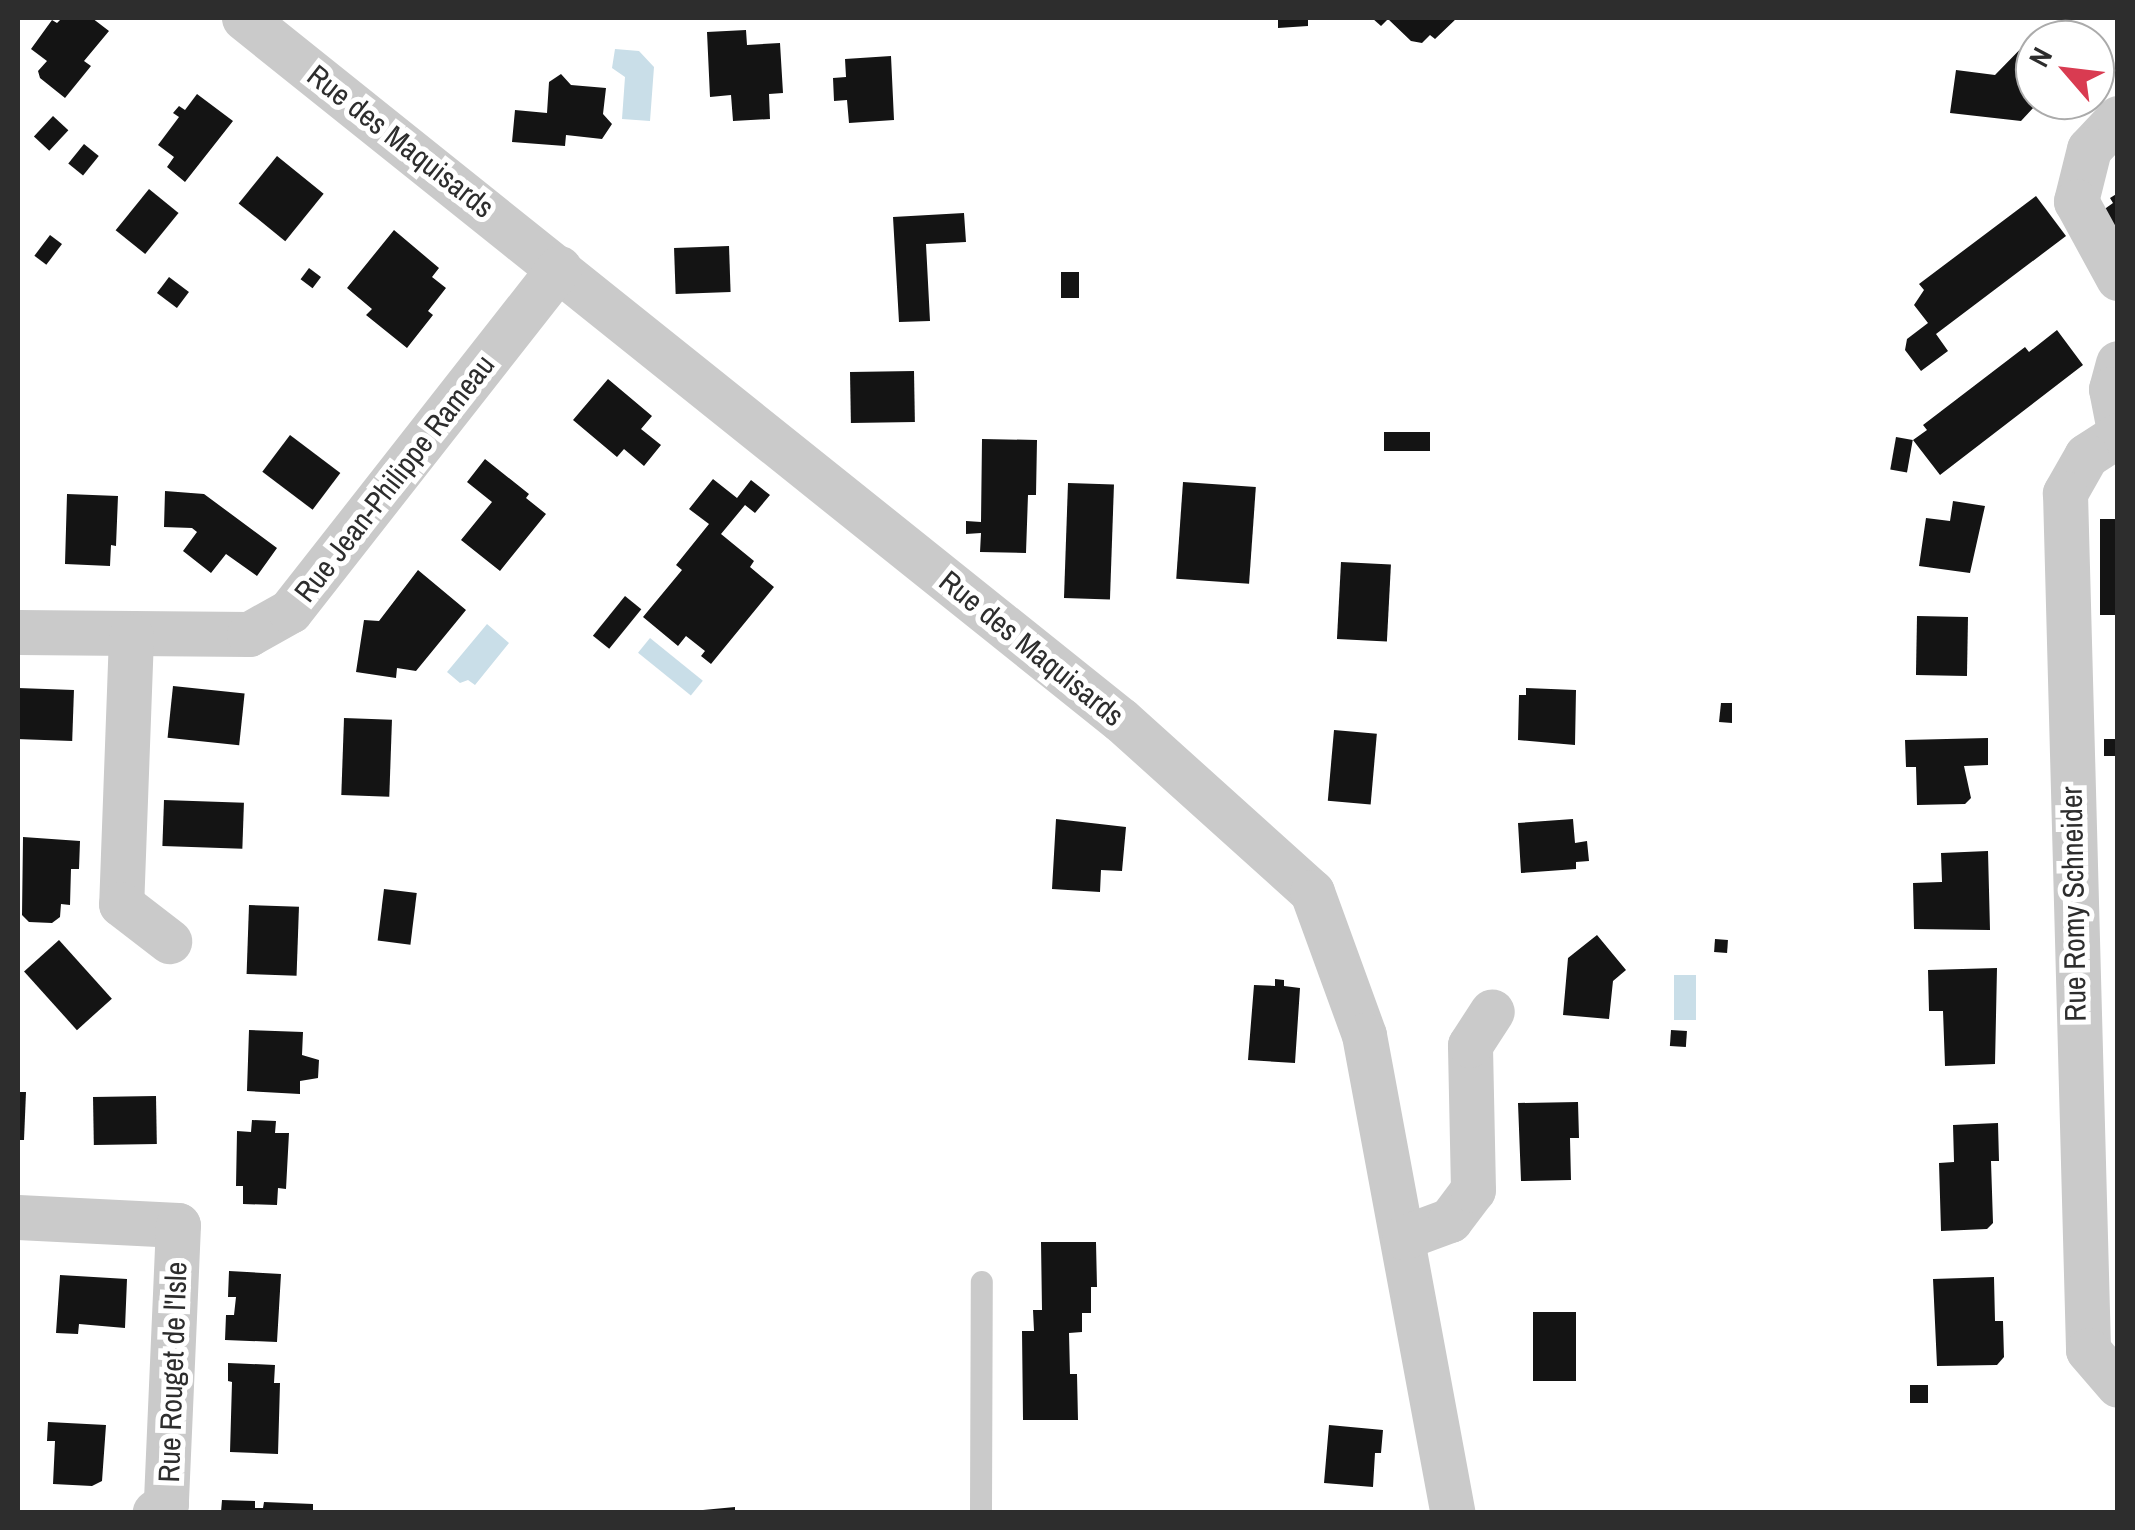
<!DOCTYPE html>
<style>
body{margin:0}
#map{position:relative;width:2135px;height:1530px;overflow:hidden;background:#fff;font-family:"Archivo Narrow",sans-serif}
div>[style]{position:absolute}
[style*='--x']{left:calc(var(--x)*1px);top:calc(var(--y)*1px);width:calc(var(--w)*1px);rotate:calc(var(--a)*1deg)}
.water>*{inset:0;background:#c9dee8;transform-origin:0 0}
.building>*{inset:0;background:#141414;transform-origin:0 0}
.lane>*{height:22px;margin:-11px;padding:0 11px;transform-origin:11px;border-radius:11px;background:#cacaca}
.street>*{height:45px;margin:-22.5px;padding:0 22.5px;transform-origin:22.5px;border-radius:22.5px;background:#cacaca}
span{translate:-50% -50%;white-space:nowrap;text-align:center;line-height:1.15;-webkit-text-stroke:10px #fff;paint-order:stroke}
.street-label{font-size:30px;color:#2d2d2d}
.frame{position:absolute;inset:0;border:20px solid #2d2d2d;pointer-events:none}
.north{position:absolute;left:2015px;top:20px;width:100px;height:100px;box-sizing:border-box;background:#fff;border:2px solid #ababab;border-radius:50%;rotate:298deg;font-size:28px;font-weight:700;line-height:40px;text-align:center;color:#2d2d2d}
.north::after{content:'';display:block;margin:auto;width:35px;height:45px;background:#d93b51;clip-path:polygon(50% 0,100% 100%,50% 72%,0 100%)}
</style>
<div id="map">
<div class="water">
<div style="clip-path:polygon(615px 49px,639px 51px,654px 67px,650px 121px,622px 119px,625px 77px,612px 68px)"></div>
<div style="clip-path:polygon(487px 624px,509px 643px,475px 685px,468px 680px,460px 683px,447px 672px)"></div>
<div style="left:650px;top:638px;width:68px;height:19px;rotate:39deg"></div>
<div style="left:1674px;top:975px;width:22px;height:45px"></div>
</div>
<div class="building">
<div style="clip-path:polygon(62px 18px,92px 18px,109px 31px,84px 61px,91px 66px,65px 98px,40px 78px,38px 71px,47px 61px,31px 49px,52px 20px,57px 23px)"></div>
<div style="clip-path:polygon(1278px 18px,1308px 18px,1308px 26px,1278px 28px)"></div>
<div style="clip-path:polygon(1372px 18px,1457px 18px,1435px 39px,1430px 35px,1422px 43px,1411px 41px,1388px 19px,1381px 26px)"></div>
<div style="clip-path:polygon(2048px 28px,2055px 40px,2035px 40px,2035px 93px,2026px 98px,2034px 107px,2021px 121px,1950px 113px,1956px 70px,1995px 75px,2035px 34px)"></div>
<div style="clip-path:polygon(746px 30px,747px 45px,780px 43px,783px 93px,769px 94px,770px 119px,733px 121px,731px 95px,710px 97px,707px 32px)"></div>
<div style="clip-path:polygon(891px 56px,894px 120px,849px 123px,847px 100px,834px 101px,833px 78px,846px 77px,845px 59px)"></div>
<div style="clip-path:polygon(561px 74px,571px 85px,606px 88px,603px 114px,612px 124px,602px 139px,566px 135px,565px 146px,512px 142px,515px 110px,547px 113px,549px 82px)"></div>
<div style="clip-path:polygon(197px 94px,233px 121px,185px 182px,167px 167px,174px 157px,158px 145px,179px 117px,173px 113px,179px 106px,185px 110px)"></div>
<div style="left:53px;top:116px;width:21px;height:28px;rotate:43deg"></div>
<div style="left:84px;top:144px;width:19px;height:25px;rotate:39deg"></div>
<div style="left:277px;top:156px;width:60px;height:61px;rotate:39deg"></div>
<div style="left:149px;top:189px;width:38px;height:53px;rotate:39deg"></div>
<div style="clip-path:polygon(2118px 193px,2118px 241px,2099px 213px,2113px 203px,2110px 198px)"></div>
<div style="clip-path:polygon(2036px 196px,2066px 236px,1936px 334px,1948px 351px,1921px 371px,1905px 350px,1907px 339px,1928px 323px,1914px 305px,1924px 290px,1919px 284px)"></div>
<div style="clip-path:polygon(964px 213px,966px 242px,926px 244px,930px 321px,899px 322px,893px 217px)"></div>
<div style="clip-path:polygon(394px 230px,439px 268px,432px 277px,446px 288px,428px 311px,433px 315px,407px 348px,366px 315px,372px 309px,347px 288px)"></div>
<div style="left:50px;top:235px;width:15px;height:26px;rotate:37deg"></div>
<div style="left:729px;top:246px;width:46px;height:55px;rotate:88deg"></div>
<div style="left:309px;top:268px;width:15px;height:14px;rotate:37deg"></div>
<div style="left:1079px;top:272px;width:26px;height:18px;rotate:90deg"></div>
<div style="left:169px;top:277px;width:25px;height:20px;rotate:37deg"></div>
<div style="clip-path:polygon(2057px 330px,2083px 365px,1940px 475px,1913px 440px,1927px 430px,1923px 425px,2025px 347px,2029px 352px)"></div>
<div style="left:914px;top:371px;width:51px;height:64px;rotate:89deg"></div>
<div style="clip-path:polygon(608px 379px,652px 416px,641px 429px,661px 445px,644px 466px,624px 449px,617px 457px,573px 420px)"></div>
<div style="left:1384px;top:432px;width:46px;height:19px"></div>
<div style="left:290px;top:435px;width:63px;height:46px;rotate:37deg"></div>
<div style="left:1896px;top:437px;width:17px;height:33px;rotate:10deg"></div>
<div style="clip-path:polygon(982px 439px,1037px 440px,1036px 495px,1028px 495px,1026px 553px,980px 552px,981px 533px,966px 534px,966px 521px,981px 522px)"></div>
<div style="clip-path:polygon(485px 459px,529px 494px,526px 498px,546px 514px,500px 571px,461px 540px,492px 502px,467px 482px)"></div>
<div style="clip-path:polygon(713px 479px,737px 498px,751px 480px,770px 495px,755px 513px,745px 505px,721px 534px,754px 561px,750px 567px,774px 587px,711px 664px,701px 656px,705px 651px,686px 636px,678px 646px,643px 617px,682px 570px,676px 565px,709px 524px,689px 509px)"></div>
<div style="left:1183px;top:482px;width:73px;height:97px;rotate:4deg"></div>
<div style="left:1068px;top:483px;width:46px;height:115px;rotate:2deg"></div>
<div style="clip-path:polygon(165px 491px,204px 494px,277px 548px,257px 576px,226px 554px,211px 573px,183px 551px,197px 532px,192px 528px,164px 527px)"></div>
<div style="clip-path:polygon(67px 494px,118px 496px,116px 546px,111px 545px,110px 566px,65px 564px)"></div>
<div style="clip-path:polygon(1953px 501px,1985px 506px,1970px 573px,1919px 566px,1926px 518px,1950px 521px)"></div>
<div style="left:2118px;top:519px;width:96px;height:18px;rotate:90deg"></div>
<div style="left:1341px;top:562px;width:50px;height:77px;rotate:3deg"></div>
<div style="clip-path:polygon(418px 570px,466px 610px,416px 671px,397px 668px,396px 678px,356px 672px,364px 620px,379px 621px)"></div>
<div style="left:625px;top:596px;width:21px;height:51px;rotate:39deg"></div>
<div style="left:1917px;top:616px;width:51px;height:59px;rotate:1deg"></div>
<div style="left:173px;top:686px;width:72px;height:52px;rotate:6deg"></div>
<div style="left:18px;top:688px;width:56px;height:51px;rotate:2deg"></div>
<div style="clip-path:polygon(1526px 688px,1576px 690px,1575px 745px,1518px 740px,1519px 695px,1526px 695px)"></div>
<div style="clip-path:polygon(1721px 703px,1732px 703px,1732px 723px,1719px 722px)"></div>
<div style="left:344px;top:718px;width:48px;height:77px;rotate:2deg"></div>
<div style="left:1334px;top:730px;width:43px;height:71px;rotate:5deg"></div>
<div style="clip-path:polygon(1988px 738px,1988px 765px,1964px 766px,1971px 798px,1965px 804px,1917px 805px,1916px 767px,1906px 767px,1905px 740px)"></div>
<div style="left:2104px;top:739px;width:14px;height:17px"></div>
<div style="left:164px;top:800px;width:80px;height:46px;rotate:2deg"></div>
<div style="clip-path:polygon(1056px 819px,1126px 827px,1122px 871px,1101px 870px,1100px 892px,1052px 889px)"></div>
<div style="clip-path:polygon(1573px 819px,1575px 843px,1587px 841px,1589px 861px,1576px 862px,1576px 869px,1521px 873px,1518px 823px)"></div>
<div style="clip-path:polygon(23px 837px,80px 841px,79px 869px,71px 869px,70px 905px,61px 904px,60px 917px,52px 923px,29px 922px,22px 915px)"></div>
<div style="clip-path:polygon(1988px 851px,1990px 930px,1914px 929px,1913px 883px,1942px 882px,1941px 853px)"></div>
<div style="left:384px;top:889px;width:33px;height:52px;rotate:7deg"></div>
<div style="left:249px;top:905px;width:50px;height:69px;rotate:2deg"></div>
<div style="clip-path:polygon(1597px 935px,1626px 970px,1613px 981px,1609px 1019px,1563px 1015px,1568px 958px)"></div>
<div style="left:1715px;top:939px;width:13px;height:13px;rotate:4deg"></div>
<div style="left:59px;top:940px;width:79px;height:47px;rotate:48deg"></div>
<div style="clip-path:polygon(1997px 968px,1995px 1064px,1945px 1066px,1943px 1011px,1929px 1011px,1928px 970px)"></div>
<div style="clip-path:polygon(1275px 979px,1284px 980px,1284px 986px,1300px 988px,1295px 1063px,1248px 1060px,1254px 985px,1275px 986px)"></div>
<div style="clip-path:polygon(249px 1030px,303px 1032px,302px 1055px,319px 1060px,318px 1078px,300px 1081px,300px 1094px,247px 1091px)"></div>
<div style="left:1671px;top:1030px;width:16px;height:16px;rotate:4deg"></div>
<div style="clip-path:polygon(18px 1092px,26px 1092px,24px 1140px,18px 1140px)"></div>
<div style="left:156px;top:1096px;width:48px;height:63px;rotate:89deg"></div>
<div style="clip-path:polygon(1578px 1102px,1579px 1138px,1570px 1138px,1571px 1180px,1521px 1181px,1518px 1103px)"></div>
<div style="clip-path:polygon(252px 1120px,276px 1121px,275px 1133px,289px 1133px,286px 1189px,278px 1188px,277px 1205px,243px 1204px,243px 1186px,236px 1186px,237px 1131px,251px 1132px)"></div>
<div style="clip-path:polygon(1998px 1123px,1999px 1161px,1991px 1161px,1993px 1223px,1987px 1229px,1941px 1231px,1939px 1163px,1954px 1162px,1953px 1125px)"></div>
<div style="clip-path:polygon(1041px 1242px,1096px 1242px,1097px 1287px,1091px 1287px,1091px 1313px,1082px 1313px,1082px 1332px,1069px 1333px,1070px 1374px,1077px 1374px,1078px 1420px,1023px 1420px,1022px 1331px,1034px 1331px,1033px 1310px,1042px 1310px)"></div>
<div style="clip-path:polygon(229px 1271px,281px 1274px,277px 1342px,225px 1340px,226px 1315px,234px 1315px,236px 1297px,228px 1297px)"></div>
<div style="clip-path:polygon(60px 1275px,127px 1279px,125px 1328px,79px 1324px,78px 1334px,56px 1333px)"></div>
<div style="clip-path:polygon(1994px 1277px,1995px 1321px,2003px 1321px,2004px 1357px,1997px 1365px,1937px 1366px,1933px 1279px)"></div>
<div style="left:1533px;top:1312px;width:43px;height:69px"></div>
<div style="clip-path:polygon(228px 1363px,275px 1365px,274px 1383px,280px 1383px,278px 1454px,230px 1452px,232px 1382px,228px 1381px)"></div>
<div style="left:1910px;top:1385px;width:18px;height:18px"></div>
<div style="clip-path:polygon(48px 1422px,106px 1425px,102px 1481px,92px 1486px,53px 1484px,55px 1441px,47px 1441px)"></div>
<div style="clip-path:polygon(1329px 1425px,1383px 1430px,1381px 1453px,1375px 1453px,1373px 1487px,1324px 1483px)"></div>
<div style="clip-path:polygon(222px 1500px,255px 1501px,255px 1508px,263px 1508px,264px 1502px,313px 1504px,313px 1512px,221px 1512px)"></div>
<div style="clip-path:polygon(735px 1507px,735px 1512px,704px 1512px,703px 1510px)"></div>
</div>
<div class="lane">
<div style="--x:981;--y:1512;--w:230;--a:-89.8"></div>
</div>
<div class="street">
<div style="--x:244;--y:18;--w:1123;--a:38.68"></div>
<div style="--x:1121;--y:720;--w:257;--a:42"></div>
<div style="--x:1312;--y:892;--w:152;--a:70"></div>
<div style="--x:1364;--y:1035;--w:485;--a:79.5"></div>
<div style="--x:2118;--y:118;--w:42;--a:133.1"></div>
<div style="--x:2089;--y:149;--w:54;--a:104"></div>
<div style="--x:2076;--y:201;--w:88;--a:61.4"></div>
<div style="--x:2118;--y:363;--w:27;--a:105"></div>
<div style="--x:2111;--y:389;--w:37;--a:79"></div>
<div style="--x:2118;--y:435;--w:38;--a:147"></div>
<div style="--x:2086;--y:456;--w:43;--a:119.6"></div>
<div style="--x:2065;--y:493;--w:857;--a:88.46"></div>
<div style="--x:2088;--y:1350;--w:46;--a:49.4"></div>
<div style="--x:18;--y:632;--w:231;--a:0.5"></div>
<div style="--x:249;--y:634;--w:47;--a:-29.3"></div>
<div style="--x:290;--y:611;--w:436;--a:-51.9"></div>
<div style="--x:131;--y:636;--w:268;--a:92.1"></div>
<div style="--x:121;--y:904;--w:61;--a:37.6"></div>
<div style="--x:18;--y:1217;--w:160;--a:2.9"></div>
<div style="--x:178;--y:1225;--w:279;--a:92.5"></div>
<div style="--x:166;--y:1504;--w:14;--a:144"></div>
<div style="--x:1404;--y:1237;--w:49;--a:-20.3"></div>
<div style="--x:1450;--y:1220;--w:38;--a:-53"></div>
<div style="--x:1473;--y:1190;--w:145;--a:-91.2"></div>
<div style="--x:1470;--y:1045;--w:40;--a:-57.1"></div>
</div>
<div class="street-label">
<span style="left:401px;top:141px;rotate:38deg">Rue des Maquisards</span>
<span style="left:394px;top:478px;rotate:-52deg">Rue Jean-Philippe Rameau</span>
<span style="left:1032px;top:648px;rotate:39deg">Rue des Maquisards</span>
<span style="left:2073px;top:904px;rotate:-91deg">Rue Romy Schneider</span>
<span style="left:172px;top:1372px;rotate:-88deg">Rue Rouget de l'Isle</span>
</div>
<div class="frame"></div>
<div class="north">N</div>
</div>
